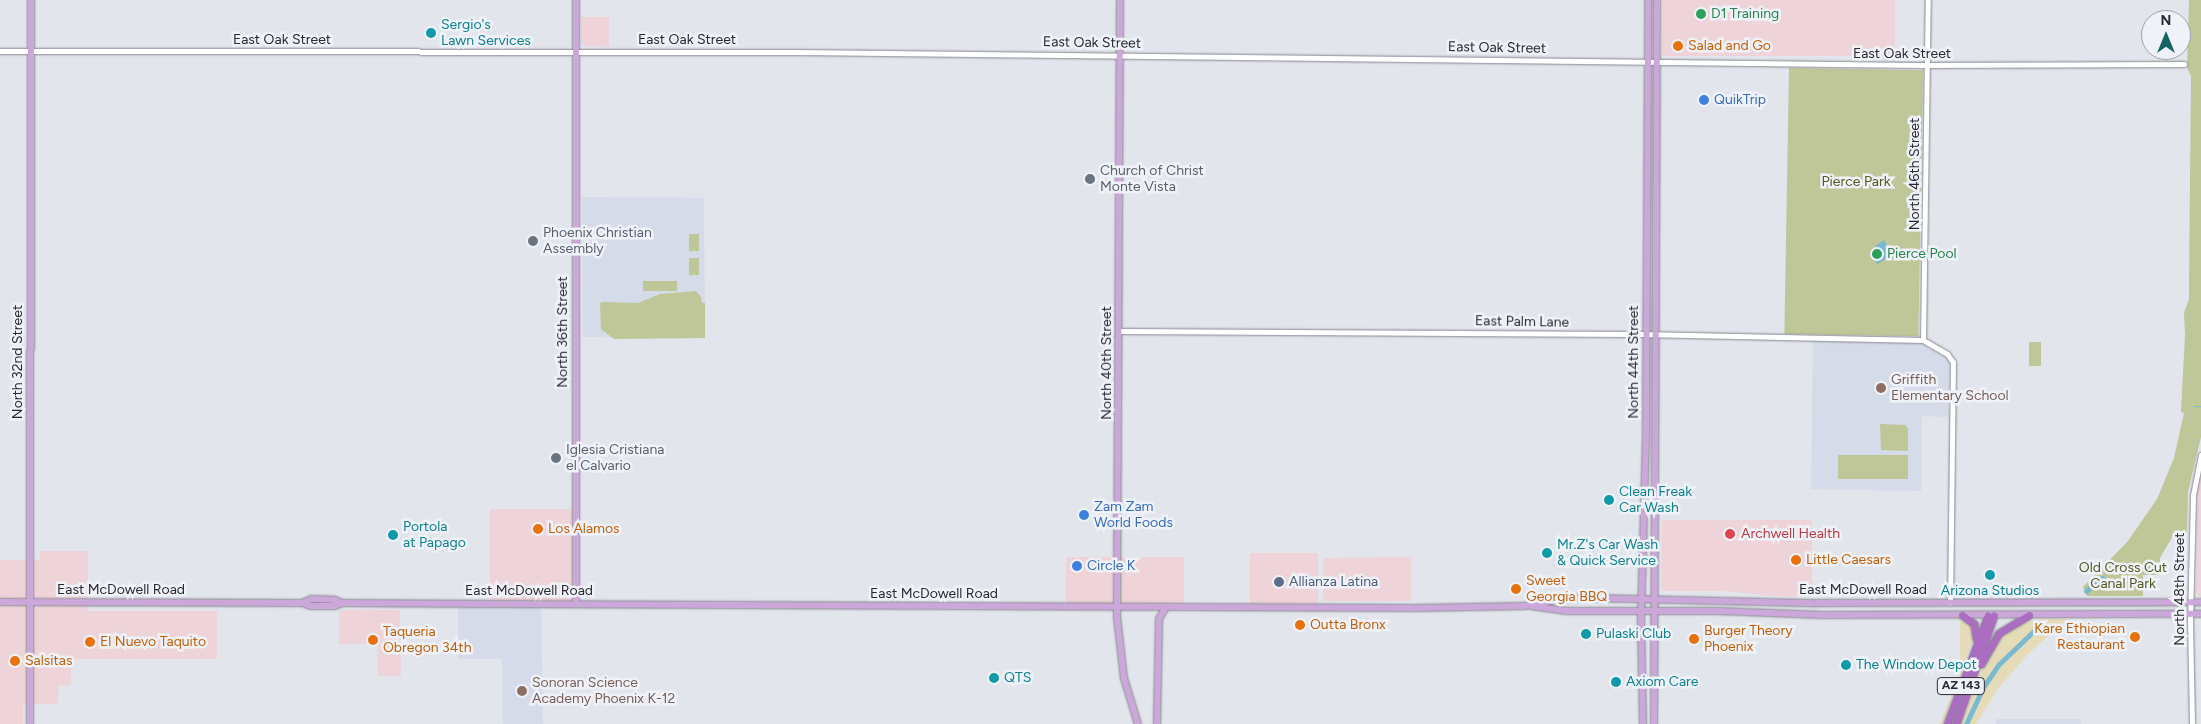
<!DOCTYPE html>
<style>
body{margin:0}
#map{position:relative;width:2201px;height:724px;overflow:hidden;background:#e2e5ec;font-family:Figtree,sans-serif}
div>[style]{position:absolute}
[style*='--x']{left:calc(var(--x)*1px);top:calc(var(--y)*1px);width:calc(var(--w)*1px);rotate:calc(var(--a)*1deg)}
.commercial>*{inset:0;background:#eed4d9;transform-origin:0 0}
.built>*{inset:0;background:#d6dbe9;transform-origin:0 0}
.green>*{inset:0;background:#bfc698;transform-origin:0 0}
.sand>*{inset:0;background:#e5dcb7}
.water>*{inset:0;background:#79b9d1}
.stream>*{height:1px;margin:-0.5px;padding:0 0.5px;transform-origin:0.5px;border-radius:0.5px;background:#79b9d1}
.canal>*{height:5px;margin:-2.5px;padding:0 2.5px;transform-origin:2.5px;border-radius:2.5px;background:#79b9d1}
.roads{filter:drop-shadow(0 0 1px #86888f) drop-shadow(0 0 1px #86888f)}
.minor>*{height:5px;margin:-2.5px;padding:0 2.5px;transform-origin:2.5px;border-radius:2.5px;background:#fff}
.major>*{height:6px;margin:-3px;padding:0 3px;transform-origin:3px;border-radius:3px;background:#cca7d9}
.highway>*{height:7px;margin:-3.5px;padding:0 3.5px;transform-origin:3.5px;border-radius:3.5px;background:#aa6dbf}
.dots>*{width:14px;height:14px;translate:-50% -50%;box-sizing:border-box;border:2px solid #f0f2f9;border-radius:50%}
span{translate:-50% -50%;white-space:nowrap;text-align:center;line-height:1.15;-webkit-text-stroke:5px #f0f2f9;paint-order:stroke}
.shield-label span{padding:1px 4px;background:#f0f2f9;border:1px solid;border-radius:4px;-webkit-text-stroke-width:0}
.shield-label{font-size:12px;color:#292a2d;font-weight:700}
.leisure-label{font-size:14px;color:#27864d}
.left{translate:0 -50%;text-align:left}
.culture-label{font-size:14px;color:#0d838f}
.street-label{font-size:14px;color:#292a2d}
.food-label{font-size:14px;color:#c56008}
.right{translate:-100% -50%;text-align:right}
.shop-label{font-size:14px;color:#366cbe}
.worship-label{font-size:14px;color:#5b616d}
.park-label{font-size:14px;color:#54591c}
.education-label{font-size:14px;color:#785e54}
.health-label{font-size:14px;color:#be3a42}
.service-label{font-size:14px;color:#4e5e75}
.north{position:absolute;left:2141px;top:10px;width:50px;height:50px;box-sizing:border-box;background:#f0f2f9;border:1px solid #a0a2a7;border-radius:50%;rotate:0deg;font-size:14px;font-weight:700;line-height:20px;text-align:center;color:#292a2d}
.north::after{content:'';display:block;margin:auto;width:18px;height:22px;background:#146464;clip-path:polygon(50% 0,100% 100%,50% 72%,0 100%)}
</style>
<div id="map">
<div class="commercial">
<div style="left:1662px;top:0;width:233px;height:56px"></div>
<div style="clip-path:polygon(581px 17px,609px 17px,609px 47px,584px 46px,581px 43px)"></div>
<div style="clip-path:polygon(2201px 473px,2201px 598px,2196px 594px,2198px 480px)"></div>
<div style="left:490px;top:509px;width:86px;height:95px"></div>
<div style="clip-path:polygon(1662px 520px,1812px 520px,1812px 597px,1772px 596px,1725px 591px,1665px 591px,1661px 588px)"></div>
<div style="clip-path:polygon(39px 551px,88px 551px,88px 611px,217px 611px,217px 659px,76px 659px,71px 663px,71px 685px,59px 685px,58px 704px,23px 704px,23px 724px,0 724px,0 560px,40px 560px)"></div>
<div style="left:1250px;top:553px;width:68px;height:54px"></div>
<div style="left:1066px;top:557px;width:118px;height:50px"></div>
<div style="clip-path:polygon(1411px 557px,1411px 601px,1326px 601px,1323px 599px,1323px 558px)"></div>
<div style="clip-path:polygon(339px 610px,400px 610px,401px 676px,378px 676px,377px 644px,339px 644px)"></div>
</div>
<div class="built">
<div style="clip-path:polygon(584px 197px,704px 198px,705px 338px,583px 337px,582px 199px)"></div>
<div style="clip-path:polygon(1813px 341px,1919px 342px,1949px 360px,1948px 417px,1922px 416px,1921px 491px,1811px 489px)"></div>
<div style="clip-path:polygon(458px 603px,541px 604px,543px 724px,503px 724px,502px 659px,458px 659px)"></div>
<div style="left:1996px;top:719px;width:85px;height:5px"></div>
</div>
<div class="green">
<div style="clip-path:polygon(2189px 0,2201px 0,2201px 437px,2188px 492px,2187px 532px,2175px 532px,2160px 558px,2160px 575px,2143px 575px,2143px 596px,2087px 596px,2083px 587px,2128px 541px,2157px 499px,2174px 458px,2184px 413px,2181px 412px,2185px 335px,2184px 313px,2189px 299px,2189px 285px,2191px 76px,2187px 68px)"></div>
<div style="left:1789px;top:68px;width:134px;height:266px;rotate:1deg"></div>
<div style="left:689px;top:234px;width:10px;height:17px"></div>
<div style="left:689px;top:258px;width:10px;height:17px"></div>
<div style="left:643px;top:281px;width:34px;height:10px"></div>
<div style="clip-path:polygon(696px 291px,701px 297px,702px 303px,705px 303px,705px 338px,614px 339px,601px 329px,600px 303px,603px 302px,638px 303px,660px 294px)"></div>
<div style="left:2029px;top:342px;width:12px;height:24px"></div>
<div style="clip-path:polygon(1880px 424px,1905px 425px,1908px 428px,1908px 451px,1881px 450px)"></div>
<div style="left:1838px;top:455px;width:70px;height:24px"></div>
</div>
<div class="sand">
<div style="clip-path:polygon(2041px 619px,2067px 619px,2028px 654px,1997px 690px,1976px 724px,1961px 724px,1990px 650px,2001px 636px,2020px 624px)"></div>
<div style="clip-path:polygon(1960px 621px,1972px 625px,1974px 636px,1943px 724px,1940px 724px,1960px 674px)"></div>
</div>
<div class="water">
<div style="clip-path:polygon(1884px 240px,1893px 255px,1877px 264px,1874px 258px,1880px 254px,1875px 246px)"></div>
</div>
<div class="stream">
<div style="--x:2194;--y:406;--w:7;--a:0"></div>
</div>
<div class="canal">
<div style="--x:2086;--y:591;--w:21;--a:-39"></div>
<div style="--x:1966;--y:724;--w:38;--a:-65"></div>
<div style="--x:1982;--y:689;--w:30;--a:-56"></div>
<div style="--x:1999;--y:664;--w:57;--a:-43.6"></div>
</div>
<div class="roads">
<div class="minor">
<div style="--x:0;--y:51;--w:797;--a:0.07"></div>
<div style="--x:797;--y:52;--w:1124;--a:0.66"></div>
<div style="--x:1921;--y:65;--w:263;--a:-0.2"></div>
<div style="--x:1120;--y:331;--w:522;--a:0.33"></div>
<div style="--x:1642;--y:334;--w:281;--a:1.2"></div>
<div style="--x:1923;--y:340;--w:28;--a:30"></div>
<div style="--x:1947;--y:354;--w:10;--a:53"></div>
<div style="--x:1953;--y:362;--w:241;--a:90.7"></div>
<div style="--x:1923;--y:340;--w:340;--a:-89.2"></div>
<div style="--x:2192;--y:724;--w:104;--a:-91.1"></div>
<div style="--x:2190;--y:620;--w:125;--a:-88.6"></div>
<div style="--x:2193;--y:495;--w:41;--a:-78.7"></div>
</div>
<div class="major">
<div style="--x:1120;--y:0;--w:617;--a:90.28"></div>
<div style="--x:1117;--y:617;--w:61;--a:83.5"></div>
<div style="--x:1124;--y:678;--w:48;--a:73.1"></div>
<div style="--x:0;--y:602;--w:302;--a:0.2"></div>
<div style="--x:302;--y:603;--w:10;--a:-24"></div>
<div style="--x:311;--y:599;--w:24;--a:2"></div>
<div style="--x:335;--y:600;--w:8;--a:23"></div>
<div style="--x:342;--y:603;--w:152;--a:0.4"></div>
<div style="--x:494;--y:604;--w:922;--a:0.25"></div>
<div style="--x:1416;--y:608;--w:109;--a:-1.1"></div>
<div style="--x:1525;--y:606;--w:37;--a:-11"></div>
<div style="--x:1561;--y:599;--w:30;--a:-2"></div>
<div style="--x:1591;--y:598;--w:227;--a:1.3"></div>
<div style="--x:1818;--y:603;--w:383;--a:-0.1"></div>
<div style="--x:302;--y:603;--w:9;--a:18"></div>
<div style="--x:311;--y:606;--w:24;--a:0"></div>
<div style="--x:335;--y:606;--w:8;--a:-23"></div>
<div style="--x:576;--y:604;--w:604;--a:-90"></div>
<div style="--x:1531;--y:606;--w:34;--a:8"></div>
<div style="--x:1565;--y:611;--w:153;--a:0"></div>
<div style="--x:1718;--y:611;--w:105;--a:2.2"></div>
<div style="--x:1823;--y:615;--w:378;--a:-0.2"></div>
<div style="--x:30;--y:724;--w:724;--a:-89.92"></div>
<div style="--x:1157;--y:724;--w:105;--a:-88.9"></div>
<div style="--x:1159;--y:619;--w:14;--a:-60"></div>
<div style="--x:1643;--y:724;--w:106;--a:-91.1"></div>
<div style="--x:1641;--y:618;--w:180;--a:-88.4"></div>
<div style="--x:1646;--y:438;--w:438;--a:-89.7"></div>
<div style="--x:1654;--y:724;--w:724;--a:-89.76"></div>
</div>
<div class="highway">
<div style="--x:1962;--y:615;--w:15;--a:37"></div>
<div style="--x:1974;--y:624;--w:15;--a:82"></div>
<div style="--x:1981;--y:664;--w:36;--a:-60"></div>
<div style="--x:1999;--y:633;--w:35;--a:-31"></div>
<div style="--x:1947;--y:724;--w:116;--a:-69.4"></div>
<div style="--x:1956;--y:724;--w:115;--a:-70.8"></div>
</div>
</div>
<div class="dots">
<div style="left:1701px;top:14px;background:#2e9e5b"></div>
<div style="left:431px;top:33px;background:#0f9aa8"></div>
<div style="left:1678px;top:46px;background:#e8710a"></div>
<div style="left:1704px;top:100px;background:#3f7fe0"></div>
<div style="left:1090px;top:179px;background:#6b7280"></div>
<div style="left:533px;top:241px;background:#6b7280"></div>
<div style="left:1877px;top:254px;background:#2e9e5b"></div>
<div style="left:1881px;top:388px;background:#8d6e63"></div>
<div style="left:556px;top:458px;background:#6b7280"></div>
<div style="left:1609px;top:500px;background:#0f9aa8"></div>
<div style="left:1084px;top:515px;background:#3f7fe0"></div>
<div style="left:538px;top:529px;background:#e8710a"></div>
<div style="left:1730px;top:534px;background:#e0444e"></div>
<div style="left:393px;top:535px;background:#0f9aa8"></div>
<div style="left:1547px;top:553px;background:#0f9aa8"></div>
<div style="left:1796px;top:560px;background:#e8710a"></div>
<div style="left:1077px;top:566px;background:#3f7fe0"></div>
<div style="left:1990px;top:575px;background:#0f9aa8"></div>
<div style="left:1279px;top:582px;background:#5c6f8a"></div>
<div style="left:1516px;top:589px;background:#e8710a"></div>
<div style="left:1300px;top:625px;background:#e8710a"></div>
<div style="left:1586px;top:634px;background:#0f9aa8"></div>
<div style="left:2135px;top:637px;background:#e8710a"></div>
<div style="left:1694px;top:639px;background:#e8710a"></div>
<div style="left:373px;top:640px;background:#e8710a"></div>
<div style="left:90px;top:642px;background:#e8710a"></div>
<div style="left:15px;top:661px;background:#e8710a"></div>
<div style="left:1846px;top:665px;background:#0f9aa8"></div>
<div style="left:994px;top:678px;background:#0f9aa8"></div>
<div style="left:1616px;top:682px;background:#0f9aa8"></div>
<div style="left:522px;top:691px;background:#8d6e63"></div>
</div>
<div class="shield-label">
<span style="left:1961px;top:686px">AZ 143</span>
</div>
<div class="leisure-label">
<span class="left" style="left:1711px;top:14px">D1 Training</span>
<span class="left" style="left:1887px;top:254px">Pierce Pool</span>
</div>
<div class="culture-label">
<span class="left" style="left:441px;top:33px">Sergio's<br>Lawn Services</span>
<span class="left" style="left:1619px;top:500px">Clean Freak<br>Car Wash</span>
<span class="left" style="left:403px;top:535px">Portola<br>at Papago</span>
<span class="left" style="left:1557px;top:553px">Mr.Z's Car Wash<br>&amp; Quick Service</span>
<span style="left:1990px;top:591px">Arizona Studios</span>
<span class="left" style="left:1596px;top:634px">Pulaski Club</span>
<span class="left" style="left:1856px;top:665px">The Window Depot</span>
<span class="left" style="left:1004px;top:678px">QTS</span>
<span class="left" style="left:1626px;top:682px">Axiom Care</span>
</div>
<div class="street-label">
<span style="left:282px;top:40px">East Oak Street</span>
<span style="left:687px;top:40px">East Oak Street</span>
<span style="left:1092px;top:43px;rotate:1deg">East Oak Street</span>
<span style="left:1497px;top:48px;rotate:1deg">East Oak Street</span>
<span style="left:1902px;top:54px">East Oak Street</span>
<span style="left:1915px;top:174px;rotate:-90deg">North 46th Street</span>
<span style="left:1522px;top:322px;rotate:1deg">East Palm Lane</span>
<span style="left:563px;top:332px;rotate:-90deg">North 36th Street</span>
<span style="left:18px;top:362px;rotate:-90deg">North 32nd Street</span>
<span style="left:1634px;top:362px;rotate:-90deg">North 44th Street</span>
<span style="left:1107px;top:363px;rotate:-90deg">North 40th Street</span>
<span style="left:2180px;top:589px;rotate:-90deg">North 48th Street</span>
<span style="left:121px;top:590px">East McDowell Road</span>
<span style="left:1863px;top:590px">East McDowell Road</span>
<span style="left:529px;top:591px">East McDowell Road</span>
<span style="left:934px;top:594px">East McDowell Road</span>
</div>
<div class="food-label">
<span class="left" style="left:1688px;top:46px">Salad and Go</span>
<span class="left" style="left:548px;top:529px">Los Alamos</span>
<span class="left" style="left:1806px;top:560px">Little Caesars</span>
<span class="left" style="left:1526px;top:589px">Sweet<br>Georgia BBQ</span>
<span class="left" style="left:1310px;top:625px">Outta Bronx</span>
<span class="right" style="left:2125px;top:637px">Kare Ethiopian<br>Restaurant</span>
<span class="left" style="left:1704px;top:639px">Burger Theory<br>Phoenix</span>
<span class="left" style="left:383px;top:640px">Taqueria<br>Obregon 34th</span>
<span class="left" style="left:100px;top:642px">El Nuevo Taquito</span>
<span class="left" style="left:25px;top:661px">Salsitas</span>
</div>
<div class="shop-label">
<span class="left" style="left:1714px;top:100px">QuikTrip</span>
<span class="left" style="left:1094px;top:515px">Zam Zam<br>World Foods</span>
<span class="left" style="left:1087px;top:566px">Circle K</span>
</div>
<div class="worship-label">
<span class="left" style="left:1100px;top:179px">Church of Christ<br>Monte Vista</span>
<span class="left" style="left:543px;top:241px">Phoenix Christian<br>Assembly</span>
<span class="left" style="left:566px;top:458px">Iglesia Cristiana<br>el Calvario</span>
</div>
<div class="park-label">
<span style="left:1856px;top:182px">Pierce Park</span>
<span style="left:2123px;top:576px">Old Cross Cut<br>Canal Park</span>
</div>
<div class="education-label">
<span class="left" style="left:1891px;top:388px">Griffith<br>Elementary School</span>
<span class="left" style="left:532px;top:691px">Sonoran Science<br>Academy Phoenix K-12</span>
</div>
<div class="health-label">
<span class="left" style="left:1741px;top:534px">Archwell Health</span>
</div>
<div class="service-label">
<span class="left" style="left:1289px;top:582px">Allianza Latina</span>
</div>
<div class="north">N</div>
</div>
